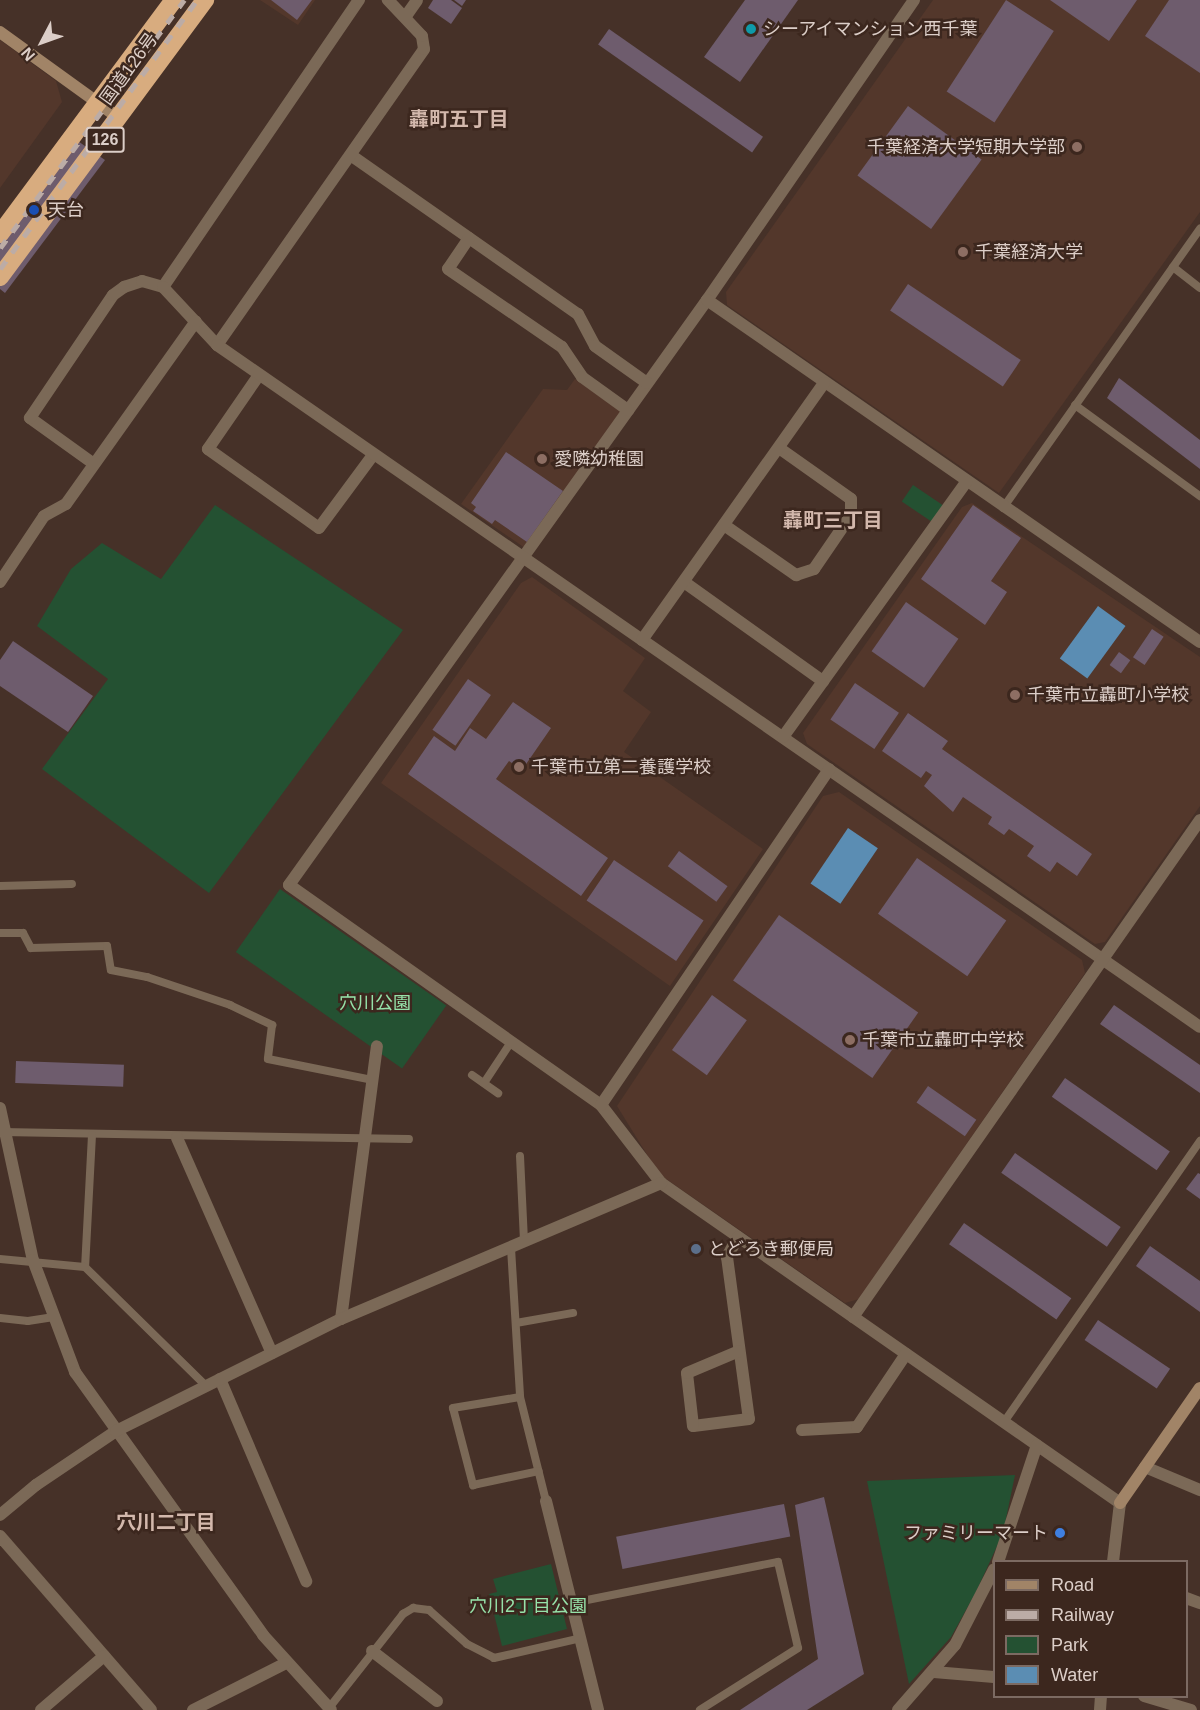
<!DOCTYPE html>
<meta charset="utf-8">
<style>
body{margin:0}
#map{position:relative;width:1200px;height:1710px;overflow:hidden;background:#463128;font-family:Helvetica,"Noto Sans JP",sans-serif}
div>[style]{position:absolute}
[style*='--x']{left:calc(var(--x)*1px);top:calc(var(--y)*1px);width:calc(var(--w)*1px);rotate:calc(var(--a)*1deg)}
.built>*{inset:0;background:#53372b}
.green>*{inset:0;background:#245132;transform-origin:0 0}
.water>*{inset:0;background:#5b8db3;transform-origin:0 0}
.building>*{inset:0;background:#6e5c6d;transform-origin:0 0}
.lane>*{height:8px;margin:-4px;padding:0 4px;transform-origin:4px;border-radius:4px;background:#7b6957}
.street>*{height:12px;margin:-6px;padding:0 6px;transform-origin:6px;border-radius:6px;background:#7b6957}
.secondary>*{height:12px;margin:-6px;padding:0 6px;transform-origin:6px;border-radius:6px;background:#a18467}
.highway>*{height:18px;margin:-9px;padding:0 9px;transform-origin:9px;border-radius:9px;background:#d8ac7f}
.rail>*{height:4.5px;margin-top:-2.25px;transform-origin:0;background:repeating-linear-gradient(90deg,#bcaca6 0 10px,transparent 0 20px)}
.dots>*{width:16px;height:16px;translate:-50% -50%;box-sizing:border-box;border:3px solid #3c271e;border-radius:50%}
span{translate:-50% -50%;white-space:nowrap;text-align:center;line-height:1.15;-webkit-text-stroke:5px #3c271e;paint-order:stroke}
.shield-label span{padding:2px 4px;background:#3c271e;border:2px solid;border-radius:4px;-webkit-text-stroke-width:0}
.shield-label{font-size:16px;color:#dccec8;font-weight:700}
.poi-label{font-size:18px;color:#dccec8}
.left{translate:0 -50%;text-align:left}
.right{translate:-100% -50%;text-align:right}
.street-label{font-size:18px;color:#dccec8}
.park-label{font-size:18px;color:#96e2a9}
.neighbourhood-label{font-size:20px;color:#d3b8ac;font-weight:700}
.legend{position:absolute;left:993px;top:1560px;width:195px;height:138px;box-sizing:border-box;background:#3c271e;border:2px solid #7c6a62;margin:0;padding:8px 10px;list-style:none;font-size:18px;color:#dccec8}
.legend li{display:flex;align-items:center;gap:12px;height:30px}
.legend b{width:30px;border:2px solid #7c6a62}
.north{position:absolute;left:12px;top:12px;width:60px;height:60px;-webkit-text-stroke:4px #3c271e;paint-order:stroke;rotate:229deg;font-size:16px;font-weight:700;line-height:24px;text-align:center;color:#dccec8}
.north::after{content:'';display:block;margin:auto;width:21px;height:27px;background:#dccec8;clip-path:polygon(50% 0,100% 100%,50% 72%,0 100%)}
</style>
<div id="map">
<div class="built">
<div style="clip-path:polygon(260px 0,315px 0,298px 25px)"></div>
<div style="clip-path:polygon(933px 0,1200px 0,1200px 212px,999px 493px,727px 305px,726px 292px)"></div>
<div style="clip-path:polygon(0 40px,56px 81px,62px 102px,0 188px)"></div>
<div style="clip-path:polygon(575px 379px,624px 414px,525px 548px,461px 504px,543px 389px,567px 390px)"></div>
<div style="clip-path:polygon(972px 503px,1200px 657px,1200px 806px,1105px 942px,1095px 944px,807px 744px,803px 733px,962px 507px)"></div>
<div style="clip-path:polygon(532px 577px,645px 658px,623px 691px,651px 712px,624px 752px,763px 849px,670px 986px,381px 783px,521px 583px)"></div>
<div style="clip-path:polygon(839px 792px,1082px 960px,1085px 973px,859px 1299px,845px 1303px,659px 1174px,617px 1106px,823px 796px)"></div>
</div>
<div class="green">
<div style="left:913px;top:485px;width:37px;height:20px;rotate:34deg"></div>
<div style="clip-path:polygon(215px 505px,403px 630px,209px 893px,42px 769px,108px 679px,37px 626px,71px 569px,102px 543px,161px 579px)"></div>
<div style="left:280px;top:889px;width:203px;height:77px;rotate:35deg"></div>
<div style="clip-path:polygon(1015px 1475px,1003px 1533px,976px 1592px,951px 1637px,909px 1684px,867px 1481px)"></div>
<div style="clip-path:polygon(551px 1564px,567px 1629px,502px 1646px,489px 1594px,497px 1592px,493px 1579px)"></div>
</div>
<div class="water">
<div style="left:1098px;top:606px;width:34px;height:65px;rotate:36deg"></div>
<div style="left:848px;top:828px;width:36px;height:67px;rotate:34deg"></div>
</div>
<div class="building">
<div style="clip-path:polygon(271px 0,312px 0,297px 20px)"></div>
<div style="clip-path:polygon(433px 0,451px 0,462px 8px,451px 24px,428px 8px)"></div>
<div style="clip-path:polygon(454px 0,466px 0,462px 6px)"></div>
<div style="clip-path:polygon(745px 0,798px 0,740px 82px,704px 57px)"></div>
<div style="left:1006px;top:0;width:57px;height:109px;rotate:33deg"></div>
<div style="clip-path:polygon(1050px 0,1137px 0,1109px 41px)"></div>
<div style="clip-path:polygon(1169px 0,1200px 0,1200px 73px,1145px 36px)"></div>
<div style="left:609px;top:29px;width:188px;height:19px;rotate:35deg"></div>
<div style="left:908px;top:106px;width:91px;height:86px;rotate:36deg"></div>
<div style="clip-path:polygon(65px 132px,105px 160px,5px 293px,0 289px,0 223px)"></div>
<div style="left:908px;top:284px;width:136px;height:32px;rotate:34deg"></div>
<div style="clip-path:polygon(1119px 378px,1200px 440px,1200px 469px,1107px 398px)"></div>
<div style="clip-path:polygon(506px 452px,563px 491px,527px 542px,495px 520px,492px 524px,473px 511px,476px 507px,471px 503px)"></div>
<div style="clip-path:polygon(973px 505px,1021px 538px,991px 581px,1007px 592px,985px 625px,921px 579px)"></div>
<div style="left:906px;top:602px;width:64px;height:60px;rotate:35deg"></div>
<div style="left:1152px;top:629px;width:14px;height:34px;rotate:34deg"></div>
<div style="clip-path:polygon(13px 641px,93px 696px,68px 732px,0 686px,0 660px)"></div>
<div style="left:1119px;top:652px;width:14px;height:16px;rotate:36deg"></div>
<div style="left:468px;top:679px;width:28px;height:62px;rotate:35deg"></div>
<div style="left:855px;top:683px;width:53px;height:44px;rotate:34deg"></div>
<div style="clip-path:polygon(513px 702px,551px 728px,522px 770px,509px 761px,496px 779px,608px 858px,581px 896px,408px 774px,434px 736px,455px 751px,470px 728px,486px 739px)"></div>
<div style="clip-path:polygon(908px 713px,948px 741px,942px 749px,1092px 854px,1077px 876px,1057px 862px,1050px 872px,1027px 856px,1034px 846px,1009px 829px,1004px 835px,988px 824px,992px 817px,963px 797px,953px 812px,924px 786px,932px 775px,926px 771px,921px 778px,882px 751px)"></div>
<div style="left:679px;top:851px;width:60px;height:19px;rotate:36deg"></div>
<div style="left:917px;top:858px;width:109px;height:68px;rotate:35deg"></div>
<div style="left:614px;top:860px;width:108px;height:49px;rotate:34deg"></div>
<div style="left:779px;top:915px;width:170px;height:80px;rotate:35deg"></div>
<div style="left:712px;top:995px;width:43px;height:68px;rotate:36deg"></div>
<div style="clip-path:polygon(1114px 1005px,1200px 1065px,1200px 1093px,1100px 1024px)"></div>
<div style="left:16px;top:1061px;width:108px;height:22px;rotate:2deg"></div>
<div style="left:1065px;top:1078px;width:128px;height:23px;rotate:35deg"></div>
<div style="left:928px;top:1086px;width:59px;height:20px;rotate:35deg"></div>
<div style="left:1015px;top:1153px;width:129px;height:24px;rotate:35deg"></div>
<div style="clip-path:polygon(1198px 1173px,1200px 1174px,1200px 1199px,1186px 1189px)"></div>
<div style="left:964px;top:1223px;width:131px;height:26px;rotate:35deg"></div>
<div style="clip-path:polygon(1150px 1246px,1200px 1281px,1200px 1312px,1136px 1266px)"></div>
<div style="left:1098px;top:1320px;width:87px;height:24px;rotate:34deg"></div>
<div style="clip-path:polygon(824px 1497px,864px 1674px,807px 1710px,740px 1710px,818px 1659px,795px 1505px)"></div>
<div style="left:784px;top:1504px;width:33px;height:171px;rotate:79deg"></div>
</div>
<div class="lane">
<div style="--x:1173;--y:267;--w:34;--a:38"></div>
<div style="--x:1075;--y:405;--w:155;--a:36.1"></div>
<div style="--x:1003;--y:508;--w:342;--a:-54.8"></div>
<div style="--x:0;--y:886;--w:72;--a:-1.6"></div>
<div style="--x:0;--y:933;--w:23;--a:0"></div>
<div style="--x:23;--y:933;--w:17;--a:62"></div>
<div style="--x:31;--y:948;--w:76;--a:-1.5"></div>
<div style="--x:107;--y:946;--w:24;--a:81"></div>
<div style="--x:111;--y:970;--w:37;--a:11"></div>
<div style="--x:147;--y:977;--w:88;--a:18.6"></div>
<div style="--x:230;--y:1005;--w:47;--a:25.5"></div>
<div style="--x:272;--y:1025;--w:34;--a:97"></div>
<div style="--x:268;--y:1059;--w:106;--a:11.4"></div>
<div style="--x:472;--y:1075;--w:32;--a:35"></div>
<div style="--x:484;--y:1083;--w:49;--a:-56.6"></div>
<div style="--x:2;--y:1132;--w:407;--a:1"></div>
<div style="--x:92;--y:1135;--w:132;--a:93"></div>
<div style="--x:85;--y:1267;--w:170;--a:44.5"></div>
<div style="--x:520;--y:1156;--w:86;--a:87.3"></div>
<div style="--x:511;--y:1248;--w:149;--a:86.5"></div>
<div style="--x:520;--y:1397;--w:107;--a:76"></div>
<div style="--x:0;--y:1259;--w:85;--a:5.4"></div>
<div style="--x:0;--y:1318;--w:28;--a:6"></div>
<div style="--x:28;--y:1321;--w:26;--a:-9"></div>
<div style="--x:516;--y:1323;--w:58;--a:-10"></div>
<div style="--x:520;--y:1397;--w:68;--a:170.7"></div>
<div style="--x:453;--y:1408;--w:80;--a:75.4"></div>
<div style="--x:473;--y:1485;--w:67;--a:-12"></div>
<div style="--x:1004;--y:1422;--w:343;--a:-55.1"></div>
<div style="--x:572;--y:1603;--w:210;--a:-11.3"></div>
<div style="--x:778;--y:1562;--w:88;--a:76.9"></div>
<div style="--x:798;--y:1648;--w:116;--a:147.7"></div>
<div style="--x:329;--y:1708;--w:120;--a:-51.8"></div>
<div style="--x:403;--y:1614;--w:12;--a:-31"></div>
<div style="--x:413;--y:1608;--w:16;--a:7"></div>
<div style="--x:429;--y:1610;--w:51;--a:41.8"></div>
<div style="--x:467;--y:1644;--w:30;--a:27"></div>
<div style="--x:494;--y:1658;--w:89;--a:-12.9"></div>
</div>
<div class="street">
<div style="--x:914;--y:0;--w:364;--a:124.6"></div>
<div style="--x:707;--y:300;--w:719;--a:125.55"></div>
<div style="--x:289;--y:885;--w:382;--a:35.2"></div>
<div style="--x:601;--y:1105;--w:98;--a:52.4"></div>
<div style="--x:661;--y:1183;--w:560;--a:34.88"></div>
<div style="--x:1120;--y:1503;--w:59;--a:96.8"></div>
<div style="--x:406;--y:16;--w:19;--a:-55"></div>
<div style="--x:352;--y:156;--w:276;--a:35"></div>
<div style="--x:578;--y:314;--w:36;--a:62"></div>
<div style="--x:595;--y:346;--w:64;--a:35.4"></div>
<div style="--x:469;--y:238;--w:37;--a:124"></div>
<div style="--x:448;--y:269;--w:138;--a:34.4"></div>
<div style="--x:562;--y:347;--w:36;--a:56"></div>
<div style="--x:582;--y:377;--w:57;--a:35.7"></div>
<div style="--x:163;--y:287;--w:348;--a:-55.7"></div>
<div style="--x:707;--y:300;--w:600;--a:34.75"></div>
<div style="--x:217;--y:345;--w:361;--a:-55"></div>
<div style="--x:424;--y:49;--w:13;--a:-99"></div>
<div style="--x:422;--y:36;--w:50;--a:-133.4"></div>
<div style="--x:259;--y:375;--w:90;--a:124.6"></div>
<div style="--x:208;--y:449;--w:136;--a:35.4"></div>
<div style="--x:319;--y:528;--w:91;--a:-53.5"></div>
<div style="--x:94;--y:464;--w:79;--a:-144.3"></div>
<div style="--x:30;--y:418;--w:148;--a:-56"></div>
<div style="--x:113;--y:295;--w:14;--a:-36"></div>
<div style="--x:124;--y:287;--w:19;--a:-18"></div>
<div style="--x:142;--y:281;--w:22;--a:16"></div>
<div style="--x:163;--y:287;--w:79;--a:47"></div>
<div style="--x:217;--y:345;--w:1196;--a:34.75"></div>
<div style="--x:724;--y:525;--w:88;--a:34.8"></div>
<div style="--x:796;--y:575;--w:19;--a:-18"></div>
<div style="--x:814;--y:569;--w:65;--a:-55.6"></div>
<div style="--x:851;--y:515;--w:16;--a:-90"></div>
<div style="--x:851;--y:499;--w:88;--a:-144.7"></div>
<div style="--x:0;--y:582;--w:79;--a:-56.3"></div>
<div style="--x:44;--y:516;--w:25;--a:-29"></div>
<div style="--x:66;--y:504;--w:224;--a:-54.6"></div>
<div style="--x:684;--y:582;--w:171;--a:35.5"></div>
<div style="--x:642;--y:640;--w:315;--a:-54.7"></div>
<div style="--x:783;--y:737;--w:314;--a:-54.3"></div>
<div style="--x:601;--y:1105;--w:406;--a:-55.8"></div>
<div style="--x:0;--y:1108;--w:156;--a:77.8"></div>
<div style="--x:33;--y:1260;--w:120;--a:69.4"></div>
<div style="--x:75;--y:1372;--w:323;--a:54.4"></div>
<div style="--x:263;--y:1635;--w:101;--a:47.8"></div>
<div style="--x:177;--y:1138;--w:235;--a:66.2"></div>
<div style="--x:738;--y:1237;--w:23;--a:119"></div>
<div style="--x:727;--y:1257;--w:163;--a:82.3"></div>
<div style="--x:749;--y:1419;--w:56;--a:172.9"></div>
<div style="--x:693;--y:1426;--w:53;--a:-96.5"></div>
<div style="--x:687;--y:1373;--w:56;--a:-22.9"></div>
<div style="--x:853;--y:1317;--w:606;--a:-55.08"></div>
<div style="--x:341;--y:1319;--w:275;--a:-82.5"></div>
<div style="--x:220;--y:1379;--w:220;--a:66.9"></div>
<div style="--x:802;--y:1430;--w:55;--a:-3.1"></div>
<div style="--x:857;--y:1427;--w:88;--a:-56.1"></div>
<div style="--x:1145;--y:1467;--w:60;--a:22.7"></div>
<div style="--x:546;--y:1501;--w:215;--a:76"></div>
<div style="--x:0;--y:1515;--w:47;--a:-39.8"></div>
<div style="--x:36;--y:1485;--w:97;--a:-34"></div>
<div style="--x:116;--y:1431;--w:251;--a:-26.5"></div>
<div style="--x:341;--y:1319;--w:348;--a:-23"></div>
<div style="--x:0;--y:1536;--w:230;--a:49"></div>
<div style="--x:998;--y:1562;--w:123;--a:-71.6"></div>
<div style="--x:1186;--y:1598;--w:15;--a:20"></div>
<div style="--x:372;--y:1651;--w:82;--a:37.6"></div>
<div style="--x:934;--y:1672;--w:60;--a:4.8"></div>
<div style="--x:1144;--y:1696;--w:49;--a:16.6"></div>
<div style="--x:41;--y:1710;--w:83;--a:-40.6"></div>
<div style="--x:193;--y:1710;--w:104;--a:-26.8"></div>
<div style="--x:898;--y:1710;--w:86;--a:-48.8"></div>
<div style="--x:955;--y:1645;--w:85;--a:-62.8"></div>
<div style="--x:1100;--y:1710;--w:14;--a:-86"></div>
</div>
<div class="secondary">
<div style="--x:0;--y:32;--w:147;--a:35.9"></div>
<div style="--x:1120;--y:1503;--w:140;--a:-55.2"></div>
</div>
<div class="highway">
<div style="--x:0;--y:234;--w:292;--a:-53.4"></div>
<div style="--x:0;--y:277;--w:345;--a:-53.5"></div>
</div>
<div class="rail">
<div style="--x:0;--y:248;--w:309;--a:-53.4"></div>
<div style="--x:0;--y:269;--w:333;--a:-53.8"></div>
</div>
<div class="dots">
<div style="left:751px;top:29px;background:#0f9aa8"></div>
<div style="left:1077px;top:147px;background:#8d6e63"></div>
<div style="left:34px;top:210px;background:#1a4fb4"></div>
<div style="left:963px;top:252px;background:#8d6e63"></div>
<div style="left:542px;top:459px;background:#8d6e63"></div>
<div style="left:1015px;top:695px;background:#8d6e63"></div>
<div style="left:519px;top:767px;background:#8d6e63"></div>
<div style="left:850px;top:1040px;background:#8d6e63"></div>
<div style="left:696px;top:1249px;background:#5c6f8a"></div>
<div style="left:1060px;top:1533px;background:#3f7fe0"></div>
</div>
<div class="shield-label">
<span style="left:105px;top:140px">126</span>
</div>
<div class="poi-label">
<span class="left" style="left:763px;top:29px">シーアイマンション西千葉</span>
<span class="right" style="left:1065px;top:147px">千葉経済大学短期大学部</span>
<span class="left" style="left:48px;top:210px">天台</span>
<span class="left" style="left:975px;top:252px">千葉経済大学</span>
<span class="left" style="left:554px;top:459px">愛隣幼稚園</span>
<span class="left" style="left:1027px;top:695px">千葉市立轟町小学校</span>
<span class="left" style="left:531px;top:767px">千葉市立第二養護学校</span>
<span class="left" style="left:862px;top:1040px">千葉市立轟町中学校</span>
<span class="left" style="left:708px;top:1249px">とどろき郵便局</span>
<span class="right" style="left:1048px;top:1533px">ファミリーマート</span>
</div>
<div class="street-label">
<span style="left:129px;top:69px;rotate:-54deg">国道126号</span>
</div>
<div class="park-label">
<span style="left:375px;top:1003px">穴川公園</span>
<span style="left:528px;top:1606px">穴川2丁目公園</span>
</div>
<div class="neighbourhood-label">
<span style="left:459px;top:119px">轟町五丁目</span>
<span style="left:833px;top:520px">轟町三丁目</span>
<span style="left:166px;top:1522px">穴川二丁目</span>
</div>
<ul class="legend">
<li><b style="height:8px;background:#a18467"></b>Road</li>
<li><b style="height:8px;background:#bcaca6"></b>Railway</li>
<li><b style="height:16px;background:#245132"></b>Park</li>
<li><b style="height:16px;background:#5b8db3"></b>Water</li>
</ul>
<div class="north">N</div>
</div>
